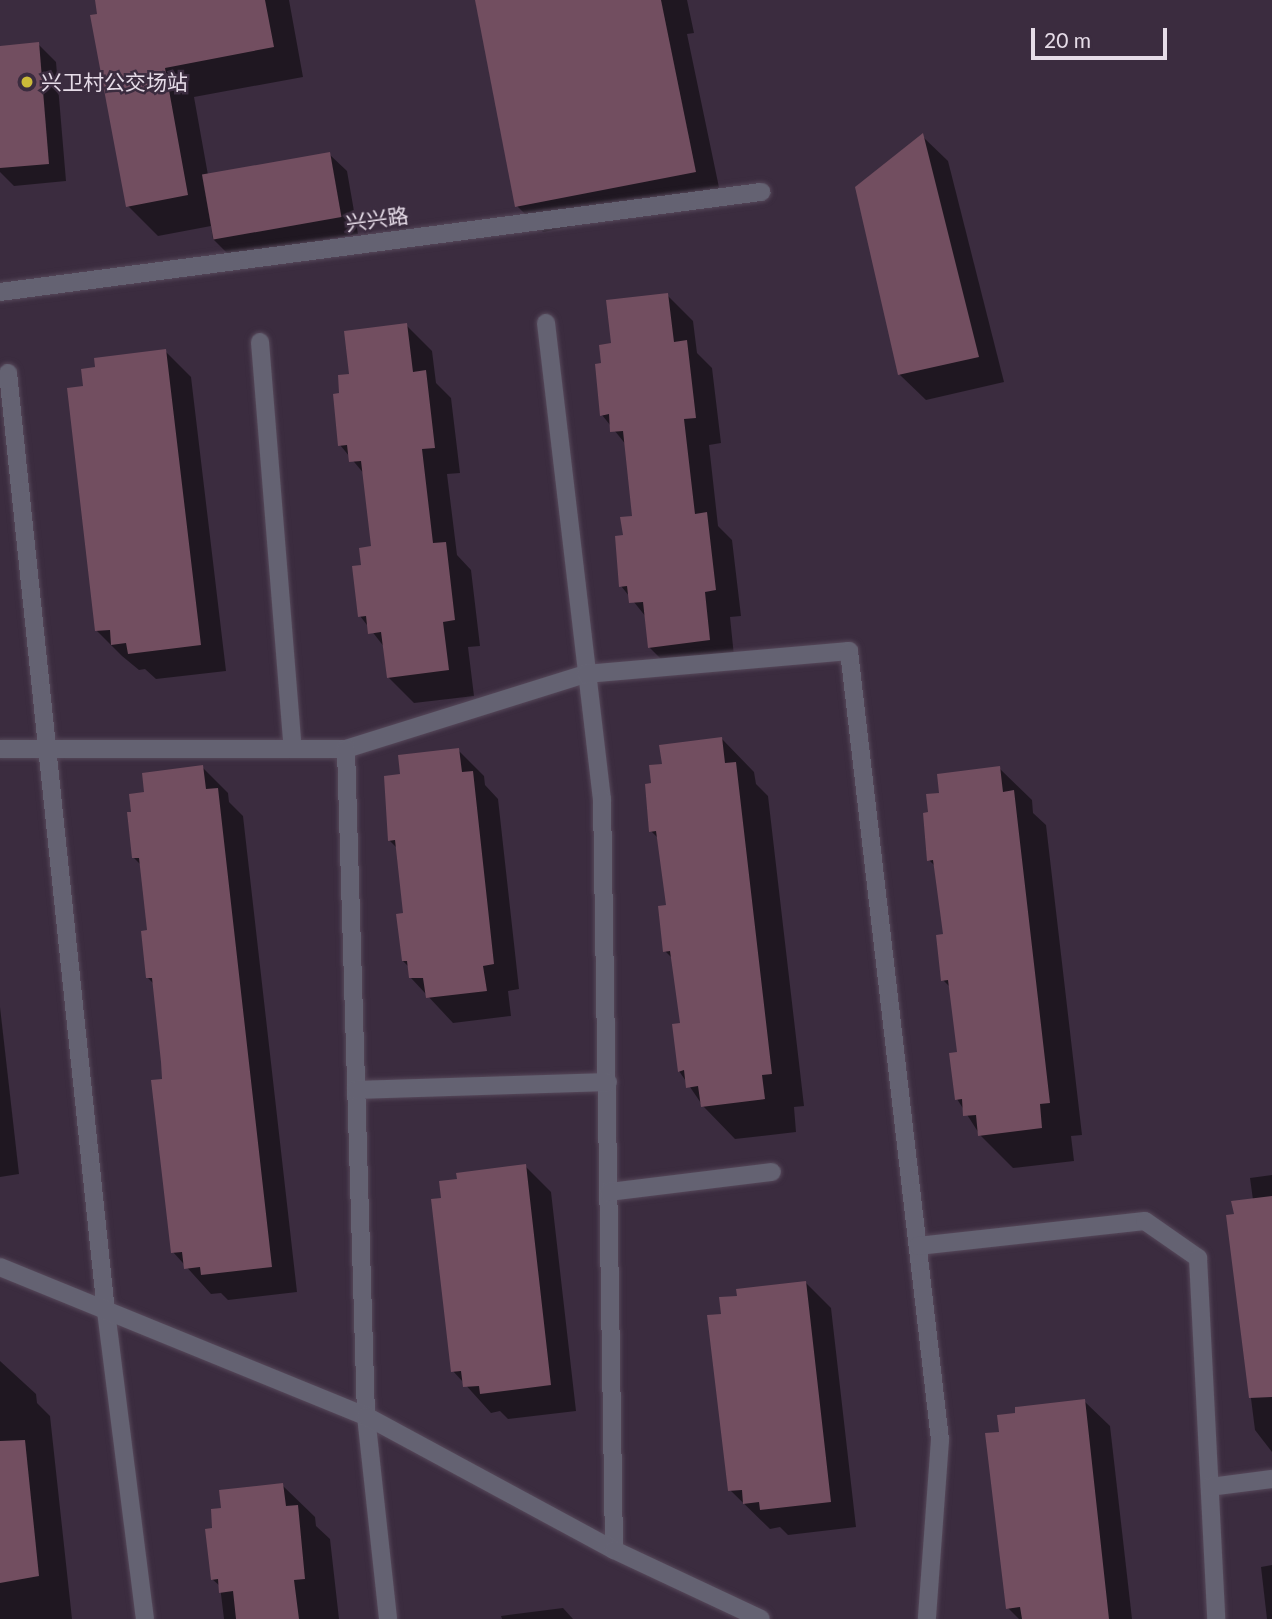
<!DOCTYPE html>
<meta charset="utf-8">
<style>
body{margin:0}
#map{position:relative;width:1272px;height:1619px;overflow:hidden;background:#3b2c3f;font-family:Lato,"Noto Sans SC",sans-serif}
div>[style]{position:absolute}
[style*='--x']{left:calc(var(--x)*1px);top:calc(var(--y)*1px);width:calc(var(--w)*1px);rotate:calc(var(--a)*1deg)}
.shadow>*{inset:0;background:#0007}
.building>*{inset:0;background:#724e60;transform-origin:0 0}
.roads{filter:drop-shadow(0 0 2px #56485a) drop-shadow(0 0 2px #56485a)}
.lane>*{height:18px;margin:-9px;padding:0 9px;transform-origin:9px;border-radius:9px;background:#646272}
.dots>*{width:19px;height:19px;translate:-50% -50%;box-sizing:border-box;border:4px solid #3b2c3f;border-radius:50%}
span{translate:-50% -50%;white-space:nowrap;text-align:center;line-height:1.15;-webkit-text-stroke:5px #3b2c3f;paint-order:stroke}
.poi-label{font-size:21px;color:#e6dce8}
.left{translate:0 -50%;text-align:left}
.street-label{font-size:21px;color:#e6dce8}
.scale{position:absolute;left:1031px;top:28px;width:136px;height:32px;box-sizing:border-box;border:4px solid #e6dce8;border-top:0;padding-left:9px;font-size:21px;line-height:24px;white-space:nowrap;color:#e6dce8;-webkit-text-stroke:5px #3b2c3f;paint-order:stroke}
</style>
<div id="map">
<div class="shadow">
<div style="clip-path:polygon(97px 0,289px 0,303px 77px,194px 97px,208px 175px,329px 154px,347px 171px,358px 234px,231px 257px,213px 239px,211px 226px,158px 236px,128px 206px)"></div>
<div style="clip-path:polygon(476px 0,687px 0,694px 33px,687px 34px,721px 197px,543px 232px,517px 206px)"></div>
<div style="clip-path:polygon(38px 44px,56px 62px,66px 181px,14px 186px,0 172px,0 48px)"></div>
<div style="clip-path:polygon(922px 136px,948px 161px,1004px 382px,926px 400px,900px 375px,857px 187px)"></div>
<div style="clip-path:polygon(667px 295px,693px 321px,697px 353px,712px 368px,721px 443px,709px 445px,718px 526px,732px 540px,741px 616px,730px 617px,735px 666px,675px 673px,649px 647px,646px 617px,621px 586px,625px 536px,634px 517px,627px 446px,602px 415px,603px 365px,613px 345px)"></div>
<div style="clip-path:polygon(406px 325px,432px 351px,436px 383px,451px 398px,460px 473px,447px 474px,457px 555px,471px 570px,480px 646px,468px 647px,474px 696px,414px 703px,388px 677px,385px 648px,360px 616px,363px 567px,373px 547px,365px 475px,340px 445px,341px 395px,351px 375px)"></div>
<div style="clip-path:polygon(165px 351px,191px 377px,226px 671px,156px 679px,145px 669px,139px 670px,122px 656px,97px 631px,85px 388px,97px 368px)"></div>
<div style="clip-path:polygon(722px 739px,754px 772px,756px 784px,768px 796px,804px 1106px,794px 1107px,796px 1132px,735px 1139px,703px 1106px,679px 1071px,682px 1025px,673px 959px,665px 951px,668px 907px,658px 838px,651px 831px,653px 784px,663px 765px)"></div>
<div style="clip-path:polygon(458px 750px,484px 776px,485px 785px,498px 799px,519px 989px,508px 991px,511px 1016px,453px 1023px,411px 978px,409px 967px,403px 961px,405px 914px,397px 848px,390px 841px,402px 776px)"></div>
<div style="clip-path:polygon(202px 767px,228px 793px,229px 802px,243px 816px,297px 1292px,228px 1300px,221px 1293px,211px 1294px,173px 1252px,164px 1080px,154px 984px,148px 978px,149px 932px,141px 865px,134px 858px,133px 813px,146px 793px)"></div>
<div style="clip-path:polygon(999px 768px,1032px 800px,1033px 813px,1046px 825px,1082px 1135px,1071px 1136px,1074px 1161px,1013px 1168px,980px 1135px,957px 1099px,959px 1054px,951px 988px,943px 980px,945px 936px,936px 867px,929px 860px,930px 814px,941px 794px)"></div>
<div style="clip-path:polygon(0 1007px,19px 1174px,0 1177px)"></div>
<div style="clip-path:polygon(525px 1166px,551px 1192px,576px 1411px,508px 1419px,500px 1411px,491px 1413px,453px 1371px,443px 1199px)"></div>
<div style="clip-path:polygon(1272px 1175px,1272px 1452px,1255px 1430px,1228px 1217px,1236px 1215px,1253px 1200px,1250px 1178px)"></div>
<div style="clip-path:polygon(806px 1283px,831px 1308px,856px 1527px,788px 1535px,780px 1527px,770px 1529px,730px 1490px,723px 1315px,739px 1297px)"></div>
<div style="clip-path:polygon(0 1361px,36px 1394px,37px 1403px,50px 1416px,72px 1619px,0 1619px)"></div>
<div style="clip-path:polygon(1084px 1401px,1110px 1426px,1132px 1619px,1019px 1619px,1008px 1608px,1001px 1433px)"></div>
<div style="clip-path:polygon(282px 1485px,315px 1517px,316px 1526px,330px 1539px,339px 1619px,224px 1619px,220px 1586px,212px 1579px,214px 1530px,223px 1509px)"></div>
<div style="clip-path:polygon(1272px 1565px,1272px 1619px,1267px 1619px,1261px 1567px)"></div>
<div style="clip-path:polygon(563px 1608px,573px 1619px,502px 1619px,501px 1616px)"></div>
</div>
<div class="building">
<div style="clip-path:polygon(95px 0,265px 0,274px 47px,165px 68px,188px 195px,126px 207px,90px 15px,97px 14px)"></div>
<div style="clip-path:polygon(475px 0,661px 0,696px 172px,515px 207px)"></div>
<div style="clip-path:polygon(39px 42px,49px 164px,0 168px,0 46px)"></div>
<div style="clip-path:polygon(923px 133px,979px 357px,898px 375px,855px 187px)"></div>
<div style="left:330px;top:152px;width:66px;height:130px;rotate:80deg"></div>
<div style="clip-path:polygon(668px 293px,674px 342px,687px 340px,696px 418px,684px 419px,695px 514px,707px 512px,716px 590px,705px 592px,710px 640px,648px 648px,643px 602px,629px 603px,627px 586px,619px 587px,615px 536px,623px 535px,620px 517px,632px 516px,623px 431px,610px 432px,609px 414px,600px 416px,595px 364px,601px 363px,599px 345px,611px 343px,606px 300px)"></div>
<div style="clip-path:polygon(407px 323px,413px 372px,426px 370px,435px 448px,422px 449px,433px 543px,446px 542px,455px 620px,443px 622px,449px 670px,387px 678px,381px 632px,368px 634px,366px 616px,358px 617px,352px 566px,361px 565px,359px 548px,371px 546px,361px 461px,349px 462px,347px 445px,338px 446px,333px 394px,339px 393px,338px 375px,349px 374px,344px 331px)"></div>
<div style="clip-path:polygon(166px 349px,201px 645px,128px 654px,126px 643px,111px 645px,110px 630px,95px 631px,67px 388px,83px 386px,81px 369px,95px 367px,94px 358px)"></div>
<div style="clip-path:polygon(722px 737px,725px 763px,736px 762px,772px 1074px,762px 1075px,765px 1099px,701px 1107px,698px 1086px,686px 1088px,684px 1070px,678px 1072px,672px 1024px,680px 1023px,670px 951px,663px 952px,658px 906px,666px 905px,656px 831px,649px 832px,645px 784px,651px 783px,649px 765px,662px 764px,659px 745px)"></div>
<div style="clip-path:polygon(459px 748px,462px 772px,473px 771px,494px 964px,483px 966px,487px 991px,426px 998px,423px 978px,409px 978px,407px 961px,402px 961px,396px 914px,403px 913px,395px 840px,388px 841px,384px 776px,400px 774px,398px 755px)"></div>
<div style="clip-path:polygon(203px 765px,206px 789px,218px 788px,272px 1267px,201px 1275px,200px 1267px,184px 1269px,182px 1252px,171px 1253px,151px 1080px,162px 1079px,161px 1062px,152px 978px,146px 978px,141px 931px,147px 930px,139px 858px,132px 858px,127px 812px,131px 812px,129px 794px,144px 792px,142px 773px)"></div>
<div style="clip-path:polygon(1000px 766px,1003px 792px,1014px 790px,1050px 1103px,1040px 1104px,1042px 1128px,978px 1136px,976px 1115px,963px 1116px,962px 1099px,955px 1100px,949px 1053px,957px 1052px,948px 980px,941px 981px,936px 935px,943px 934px,933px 860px,927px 861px,923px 813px,928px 812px,926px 794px,939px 793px,937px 774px)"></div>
<div style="clip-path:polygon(526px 1164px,551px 1385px,480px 1394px,479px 1386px,463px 1387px,461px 1371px,451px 1372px,431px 1199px,441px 1198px,439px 1181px,457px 1179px,456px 1173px)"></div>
<div style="clip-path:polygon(1272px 1196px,1272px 1397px,1249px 1398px,1226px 1215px,1234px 1214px,1231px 1201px)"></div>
<div style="clip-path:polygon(806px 1281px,831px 1502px,760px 1510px,759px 1502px,743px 1504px,742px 1490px,728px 1491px,707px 1315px,721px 1314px,719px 1297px,737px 1296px,736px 1289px)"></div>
<div style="clip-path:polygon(1085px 1399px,1109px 1619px,1022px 1619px,1020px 1607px,1006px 1609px,985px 1433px,999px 1432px,997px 1415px,1015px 1413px,1015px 1407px)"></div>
<div style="clip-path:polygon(25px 1440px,39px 1576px,0 1583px,0 1441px)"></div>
<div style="clip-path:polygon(283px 1483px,286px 1506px,298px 1505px,305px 1579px,294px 1580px,299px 1619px,236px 1619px,233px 1591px,219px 1593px,218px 1579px,211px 1580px,205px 1529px,212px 1528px,211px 1509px,221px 1508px,219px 1490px)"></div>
</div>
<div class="roads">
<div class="lane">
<div style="--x:0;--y:292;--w:768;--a:-7.49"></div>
<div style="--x:546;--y:323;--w:479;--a:83.3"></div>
<div style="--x:602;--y:799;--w:751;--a:89.08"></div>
<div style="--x:260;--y:342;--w:408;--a:85.4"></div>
<div style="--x:8;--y:373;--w:943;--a:84.04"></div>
<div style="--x:106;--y:1311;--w:310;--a:82.8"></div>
<div style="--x:0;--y:749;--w:346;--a:0"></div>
<div style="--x:346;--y:749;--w:251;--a:-17.4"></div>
<div style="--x:586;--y:674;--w:264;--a:-5"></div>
<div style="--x:849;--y:651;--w:794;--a:83.42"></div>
<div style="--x:940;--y:1440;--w:179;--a:94.2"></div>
<div style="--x:346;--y:749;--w:667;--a:88.28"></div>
<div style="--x:366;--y:1416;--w:204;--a:83.8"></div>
<div style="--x:356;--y:1090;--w:252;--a:-1.8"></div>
<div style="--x:609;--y:1192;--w:164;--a:-7"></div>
<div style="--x:918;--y:1246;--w:228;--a:-6.3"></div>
<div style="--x:1145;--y:1221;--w:65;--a:34.9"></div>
<div style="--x:1198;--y:1258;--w:361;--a:87.1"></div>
<div style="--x:0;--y:1267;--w:395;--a:22.2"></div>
<div style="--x:366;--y:1416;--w:282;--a:28.4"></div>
<div style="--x:614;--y:1550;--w:162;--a:25.1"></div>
<div style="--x:1210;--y:1487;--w:63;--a:-7.4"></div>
</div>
</div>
<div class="dots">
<div style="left:27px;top:82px;background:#cbba39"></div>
</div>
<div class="poi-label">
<span class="left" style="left:41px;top:82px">兴卫村公交场站</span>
</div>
<div class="street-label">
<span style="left:377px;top:219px;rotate:-8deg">兴兴路</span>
</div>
<div class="scale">20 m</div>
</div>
